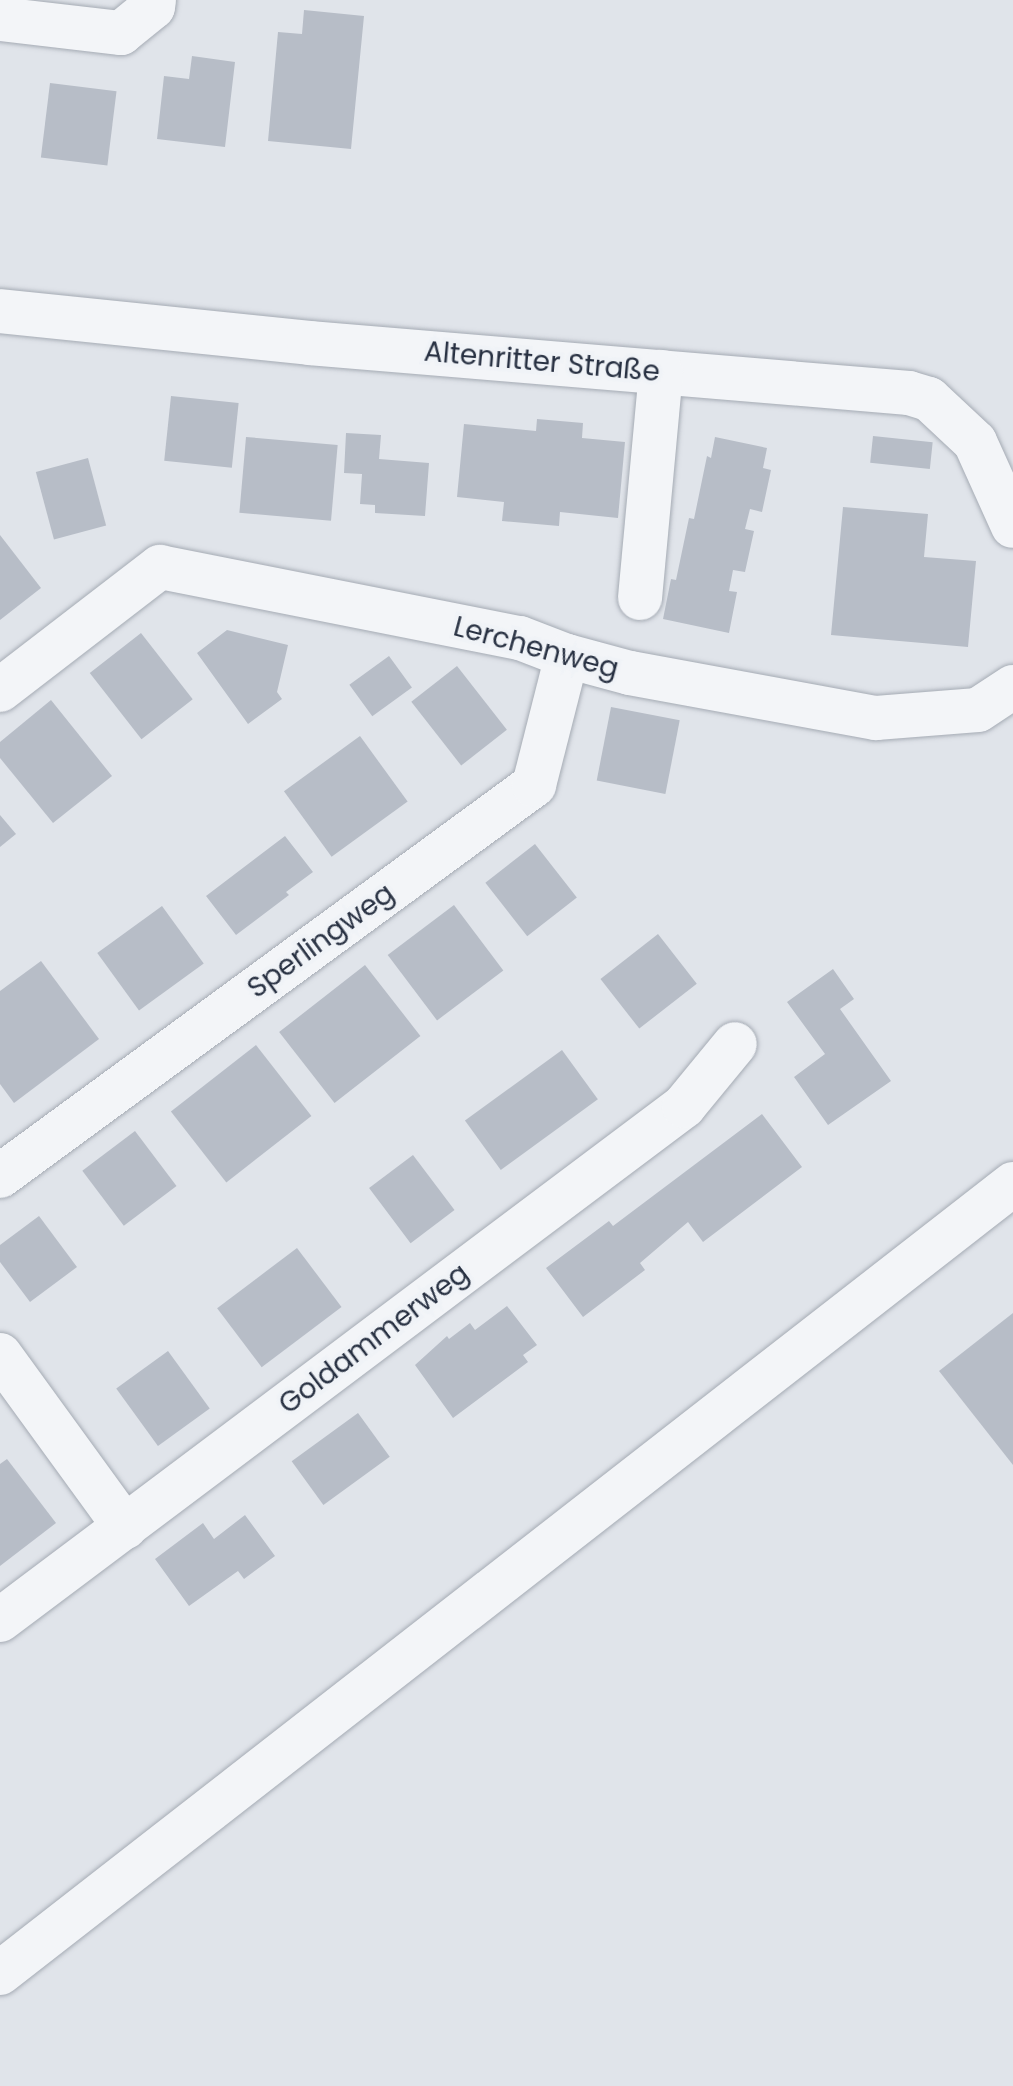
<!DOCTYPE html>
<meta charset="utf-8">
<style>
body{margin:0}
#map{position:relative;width:1013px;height:2086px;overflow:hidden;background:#e0e4ea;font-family:Poppins,sans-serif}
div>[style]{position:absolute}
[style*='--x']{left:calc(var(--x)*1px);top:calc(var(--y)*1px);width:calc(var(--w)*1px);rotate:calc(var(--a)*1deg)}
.building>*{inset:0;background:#b7bdc7;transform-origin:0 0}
.roads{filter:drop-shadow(0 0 2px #a5abb4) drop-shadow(0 0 2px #a5abb4)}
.minor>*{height:44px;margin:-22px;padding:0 22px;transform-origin:22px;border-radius:22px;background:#f3f5f8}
span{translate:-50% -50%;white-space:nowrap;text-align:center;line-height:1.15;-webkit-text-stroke:8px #f0f3f7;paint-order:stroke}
.street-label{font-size:28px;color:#283142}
</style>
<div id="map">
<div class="building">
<div style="clip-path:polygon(304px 10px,364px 16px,351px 149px,268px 141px,278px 32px,302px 34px)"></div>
<div style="clip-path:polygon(192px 56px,235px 62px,225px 147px,157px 139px,164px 76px,189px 79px)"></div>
<div style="left:50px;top:83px;width:67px;height:75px;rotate:7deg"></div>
<div style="left:171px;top:396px;width:68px;height:65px;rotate:6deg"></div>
<div style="clip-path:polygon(537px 419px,583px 423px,582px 438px,625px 442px,618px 518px,560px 512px,559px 526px,502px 521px,504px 502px,457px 497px,464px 424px,536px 431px)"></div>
<div style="clip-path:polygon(346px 433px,381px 435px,379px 459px,429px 463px,425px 516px,375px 513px,375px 505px,360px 504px,362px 474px,344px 473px)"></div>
<div style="left:873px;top:436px;width:60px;height:27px;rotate:6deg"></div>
<div style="left:246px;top:437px;width:92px;height:76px;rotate:5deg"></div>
<div style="clip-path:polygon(715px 437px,767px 448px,763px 468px,771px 470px,762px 512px,750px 509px,745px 529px,754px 531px,745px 572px,733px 570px,729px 591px,737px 592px,729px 633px,663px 619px,671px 579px,676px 580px,689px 518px,694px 519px,707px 456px,711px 458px)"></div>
<div style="left:88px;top:458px;width:70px;height:54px;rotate:75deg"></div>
<div style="clip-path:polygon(843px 507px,928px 514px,924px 557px,976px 561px,968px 647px,831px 635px)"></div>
<div style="clip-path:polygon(0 535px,41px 588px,0 620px)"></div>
<div style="clip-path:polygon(227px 630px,288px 645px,277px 692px,282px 699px,248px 724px,197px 653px)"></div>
<div style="left:141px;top:633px;width:84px;height:65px;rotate:52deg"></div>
<div style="left:389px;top:656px;width:39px;height:49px;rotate:54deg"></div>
<div style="left:457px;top:666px;width:81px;height:58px;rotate:52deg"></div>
<div style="clip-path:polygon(51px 700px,112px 776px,53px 823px,0 758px,0 742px)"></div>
<div style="left:611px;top:707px;width:70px;height:75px;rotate:11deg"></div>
<div style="left:360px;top:736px;width:81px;height:94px;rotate:54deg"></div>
<div style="clip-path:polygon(0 815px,16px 834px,0 847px)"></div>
<div style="clip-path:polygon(285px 836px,313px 872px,286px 892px,289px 895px,236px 935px,206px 896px)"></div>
<div style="left:535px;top:844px;width:68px;height:63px;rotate:52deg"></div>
<div style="left:454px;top:905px;width:82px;height:83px;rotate:53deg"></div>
<div style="left:162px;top:906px;width:71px;height:80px;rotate:54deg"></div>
<div style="left:658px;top:934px;width:63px;height:73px;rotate:52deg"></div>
<div style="clip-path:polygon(41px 961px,99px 1039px,14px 1103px,0 1084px,0 991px)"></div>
<div style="left:365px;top:965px;width:90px;height:109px;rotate:52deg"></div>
<div style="clip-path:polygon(833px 969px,854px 999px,840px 1009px,891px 1081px,828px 1125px,794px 1077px,825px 1054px,787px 1002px)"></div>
<div style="left:256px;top:1045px;width:90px;height:108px;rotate:52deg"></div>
<div style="left:562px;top:1050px;width:61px;height:120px;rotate:54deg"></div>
<div style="clip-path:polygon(762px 1114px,802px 1167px,703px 1242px,688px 1222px,640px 1263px,645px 1270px,583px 1317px,546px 1268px,609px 1221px,613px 1226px)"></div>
<div style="left:135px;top:1131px;width:69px;height:66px;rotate:53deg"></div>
<div style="left:413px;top:1155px;width:69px;height:55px;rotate:53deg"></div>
<div style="clip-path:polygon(39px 1216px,77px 1267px,30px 1302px,0 1262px,0 1245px)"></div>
<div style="left:297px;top:1248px;width:74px;height:100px;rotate:53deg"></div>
<div style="clip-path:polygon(507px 1306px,537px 1345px,523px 1355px,528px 1362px,453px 1418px,415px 1365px,447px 1336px,449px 1339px,470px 1323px,475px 1330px)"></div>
<div style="clip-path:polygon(1013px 1313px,1013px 1465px,939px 1371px)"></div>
<div style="left:168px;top:1351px;width:71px;height:64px;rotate:54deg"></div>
<div style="left:358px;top:1413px;width:54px;height:82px;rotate:54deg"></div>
<div style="clip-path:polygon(7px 1459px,56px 1523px,0 1566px,0 1464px)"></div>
<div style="clip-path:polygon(245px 1515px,275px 1556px,244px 1579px,238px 1571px,189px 1606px,155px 1559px,203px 1523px,214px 1539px)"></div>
</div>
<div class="roads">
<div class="minor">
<div style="--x:0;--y:19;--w:122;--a:6.6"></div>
<div style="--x:121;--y:33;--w:41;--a:-39.1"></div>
<div style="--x:153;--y:7;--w:7;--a:-82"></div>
<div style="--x:0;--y:311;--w:311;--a:5.9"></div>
<div style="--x:309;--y:343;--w:602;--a:4.76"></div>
<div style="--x:909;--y:393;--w:21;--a:17"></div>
<div style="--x:929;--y:399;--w:63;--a:43.1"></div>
<div style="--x:975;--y:442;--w:92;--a:65.7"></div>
<div style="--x:640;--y:598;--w:227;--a:-84.7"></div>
<div style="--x:0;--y:690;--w:202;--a:-37.6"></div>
<div style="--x:160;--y:567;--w:367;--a:11.2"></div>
<div style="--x:520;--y:638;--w:50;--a:21"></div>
<div style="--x:567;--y:656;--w:65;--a:15.1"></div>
<div style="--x:630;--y:673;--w:250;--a:10.4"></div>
<div style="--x:876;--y:718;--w:102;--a:-4.5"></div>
<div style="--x:978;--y:710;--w:42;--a:-33.3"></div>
<div style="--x:0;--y:1176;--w:662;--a:-36.21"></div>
<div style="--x:534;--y:785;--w:133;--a:-75.7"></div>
<div style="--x:0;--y:1355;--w:213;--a:54"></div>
<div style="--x:0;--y:1620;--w:856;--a:-36.92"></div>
<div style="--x:684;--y:1106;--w:80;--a:-50.6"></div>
<div style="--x:0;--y:1973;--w:1284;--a:-37.91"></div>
</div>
</div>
<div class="street-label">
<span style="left:542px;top:362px;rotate:5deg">Altenritter Straße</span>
<span style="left:536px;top:648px;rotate:15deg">Lerchenweg</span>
<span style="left:321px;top:941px;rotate:-36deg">Sperlingweg</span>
<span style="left:374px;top:1339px;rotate:-37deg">Goldammerweg</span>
</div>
</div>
